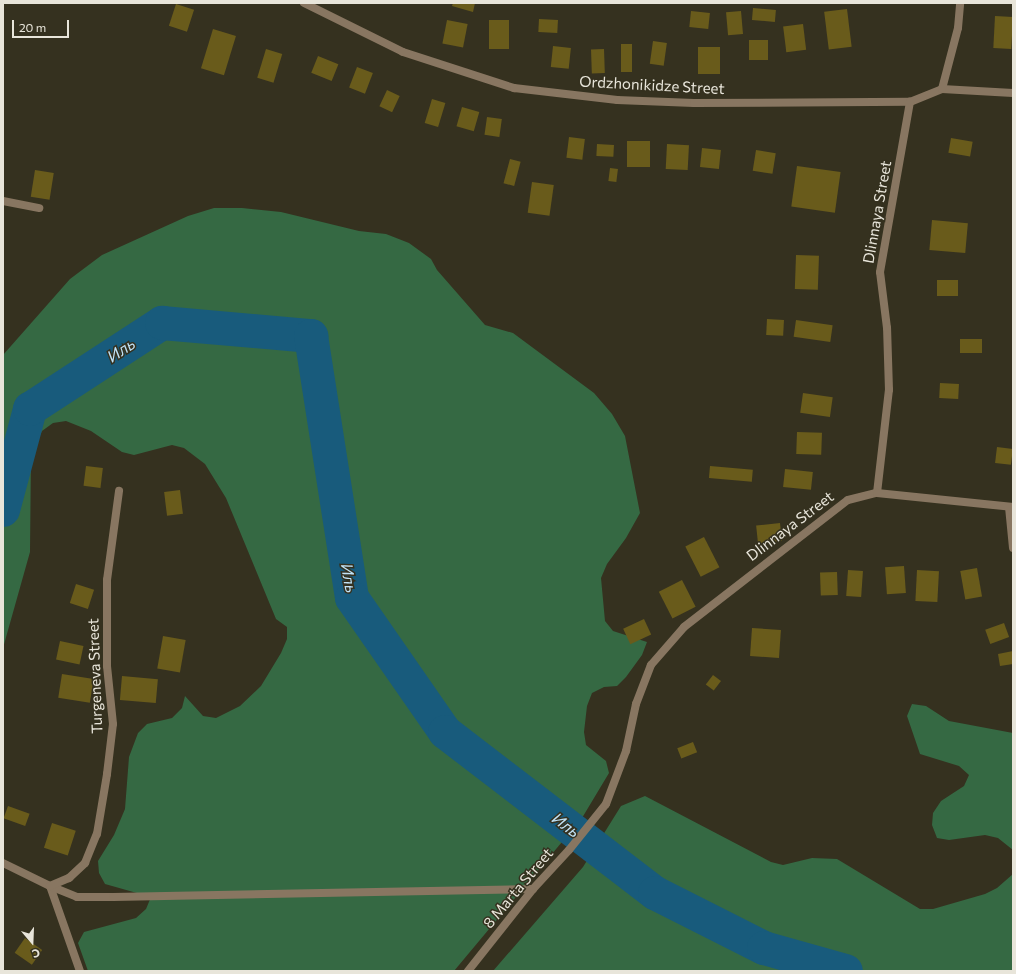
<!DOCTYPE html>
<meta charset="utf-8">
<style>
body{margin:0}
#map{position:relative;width:1016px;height:974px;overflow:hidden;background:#35311f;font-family:Commissioner,sans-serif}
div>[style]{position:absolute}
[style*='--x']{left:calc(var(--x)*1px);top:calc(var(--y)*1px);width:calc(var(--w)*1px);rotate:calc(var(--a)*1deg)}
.forest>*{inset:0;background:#356943}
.river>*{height:34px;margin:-17px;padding:0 17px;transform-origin:17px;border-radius:17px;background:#185b7c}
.building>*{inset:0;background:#695b1b;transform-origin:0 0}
.minor>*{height:8px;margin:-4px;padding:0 4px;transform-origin:4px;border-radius:4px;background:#887661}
span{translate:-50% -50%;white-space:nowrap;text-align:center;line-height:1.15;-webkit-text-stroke:3px #35311f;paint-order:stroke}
.street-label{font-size:15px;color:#e8e5da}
.water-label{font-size:16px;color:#c1e3f7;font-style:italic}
.frame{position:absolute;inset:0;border:4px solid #e8e5da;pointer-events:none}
.north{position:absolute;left:12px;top:922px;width:40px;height:40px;-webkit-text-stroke:3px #35311f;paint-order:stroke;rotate:161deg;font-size:11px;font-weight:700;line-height:16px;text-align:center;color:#e8e5da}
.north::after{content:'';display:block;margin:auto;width:14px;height:18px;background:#e8e5da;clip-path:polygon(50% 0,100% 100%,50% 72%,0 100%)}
.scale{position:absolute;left:12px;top:20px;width:57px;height:18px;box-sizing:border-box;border:2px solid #e8e5da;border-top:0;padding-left:5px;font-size:12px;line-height:14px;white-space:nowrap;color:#e8e5da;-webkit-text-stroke:3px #35311f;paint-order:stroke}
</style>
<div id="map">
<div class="forest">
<div style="clip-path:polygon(214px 208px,242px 208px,281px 212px,359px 231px,386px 234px,409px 243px,431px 259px,437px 270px,485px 325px,513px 333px,594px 393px,612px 414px,625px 436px,640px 513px,626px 538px,607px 564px,601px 578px,605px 621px,613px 631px,647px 642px,642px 655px,626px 677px,617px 686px,604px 687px,592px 693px,587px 706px,584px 732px,586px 745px,606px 761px,609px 773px,582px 818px,454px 971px,88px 971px,78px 943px,84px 932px,136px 918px,146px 909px,151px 897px,105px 884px,99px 873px,98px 861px,114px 835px,125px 809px,129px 757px,138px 733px,147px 724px,172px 718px,182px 708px,185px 696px,203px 716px,216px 718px,240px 706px,261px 686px,281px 653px,287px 639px,287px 627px,276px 619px,226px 498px,205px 464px,184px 448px,172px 445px,134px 455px,122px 452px,91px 431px,66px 421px,53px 423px,42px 431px,31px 454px,30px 552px,3px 648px,3px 355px,70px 279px,102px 255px,188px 216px)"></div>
<div style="clip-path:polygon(912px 704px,926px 706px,949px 721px,1013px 733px,1013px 850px,998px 838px,985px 835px,949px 840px,937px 838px,932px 825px,933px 813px,941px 801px,964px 786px,969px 775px,959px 766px,920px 754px,907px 716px)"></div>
<div style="clip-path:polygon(645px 796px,771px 862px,783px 865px,812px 858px,837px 859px,920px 909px,933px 909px,985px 894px,997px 888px,1013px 874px,1013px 971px,493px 971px,583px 867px,621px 806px)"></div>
</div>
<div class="river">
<div style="--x:3;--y:510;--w:105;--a:-75"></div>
<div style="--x:30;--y:409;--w:158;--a:-33.1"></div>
<div style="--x:162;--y:323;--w:150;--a:5"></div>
<div style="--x:311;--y:336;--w:265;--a:81.1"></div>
<div style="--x:352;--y:598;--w:163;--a:55.2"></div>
<div style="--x:445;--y:732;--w:265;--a:37.5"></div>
<div style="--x:655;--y:893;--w:122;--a:26.8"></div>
<div style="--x:764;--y:948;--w:85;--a:15.7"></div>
</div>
<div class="building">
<div style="clip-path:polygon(453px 3px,475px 3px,473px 12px,452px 6px)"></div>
<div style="left:176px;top:4px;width:19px;height:23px;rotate:18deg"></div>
<div style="left:753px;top:8px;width:23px;height:12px;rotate:5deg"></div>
<div style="left:847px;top:9px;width:38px;height:23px;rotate:83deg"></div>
<div style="left:691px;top:11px;width:19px;height:16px;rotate:6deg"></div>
<div style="left:741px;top:11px;width:23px;height:15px;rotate:85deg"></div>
<div style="left:995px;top:16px;width:18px;height:32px;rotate:3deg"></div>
<div style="left:539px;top:19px;width:19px;height:13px;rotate:3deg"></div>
<div style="left:447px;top:20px;width:21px;height:24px;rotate:11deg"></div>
<div style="left:489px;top:20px;width:20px;height:29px"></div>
<div style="left:803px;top:24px;width:26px;height:20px;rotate:83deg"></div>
<div style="left:213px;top:29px;width:24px;height:41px;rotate:17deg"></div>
<div style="left:749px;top:40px;width:19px;height:20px"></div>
<div style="left:653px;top:41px;width:14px;height:23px;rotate:8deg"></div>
<div style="left:621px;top:44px;width:11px;height:28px"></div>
<div style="left:553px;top:46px;width:18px;height:21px;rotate:6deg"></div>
<div style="left:698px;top:47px;width:22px;height:27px"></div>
<div style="left:266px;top:49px;width:17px;height:30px;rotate:17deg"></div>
<div style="left:604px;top:49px;width:24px;height:13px;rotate:88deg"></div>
<div style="left:318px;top:56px;width:22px;height:18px;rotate:22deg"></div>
<div style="left:357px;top:67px;width:17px;height:22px;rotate:21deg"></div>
<div style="left:387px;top:90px;width:14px;height:18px;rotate:25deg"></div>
<div style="left:432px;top:99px;width:14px;height:25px;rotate:17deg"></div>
<div style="left:462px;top:107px;width:18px;height:20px;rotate:16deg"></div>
<div style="left:487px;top:117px;width:15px;height:18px;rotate:8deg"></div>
<div style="left:569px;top:137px;width:16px;height:21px;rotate:7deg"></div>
<div style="left:951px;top:138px;width:22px;height:15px;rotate:10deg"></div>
<div style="left:627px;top:141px;width:23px;height:26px"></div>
<div style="left:597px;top:144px;width:17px;height:12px;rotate:3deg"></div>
<div style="left:667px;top:144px;width:22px;height:25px;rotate:3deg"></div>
<div style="left:702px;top:148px;width:19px;height:19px;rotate:6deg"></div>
<div style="left:756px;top:150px;width:20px;height:21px;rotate:9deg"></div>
<div style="left:510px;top:159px;width:11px;height:25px;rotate:15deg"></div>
<div style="left:797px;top:166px;width:44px;height:41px;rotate:8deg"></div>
<div style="left:610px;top:168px;width:8px;height:13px;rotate:7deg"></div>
<div style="left:35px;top:170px;width:19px;height:27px;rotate:9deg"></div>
<div style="left:532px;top:182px;width:22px;height:31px;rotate:8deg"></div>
<div style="left:932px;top:220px;width:36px;height:30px;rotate:5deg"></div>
<div style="left:796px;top:255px;width:23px;height:34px;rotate:2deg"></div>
<div style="left:937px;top:280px;width:21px;height:16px"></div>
<div style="left:767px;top:319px;width:17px;height:16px;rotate:3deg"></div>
<div style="left:796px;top:320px;width:37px;height:17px;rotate:8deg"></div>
<div style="left:960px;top:339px;width:22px;height:14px"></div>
<div style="left:940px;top:383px;width:19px;height:15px;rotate:3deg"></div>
<div style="left:803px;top:393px;width:30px;height:20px;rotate:8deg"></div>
<div style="left:797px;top:432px;width:25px;height:22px;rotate:2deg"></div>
<div style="left:997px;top:447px;width:16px;height:16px;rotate:7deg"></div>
<div style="left:86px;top:466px;width:17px;height:20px;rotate:7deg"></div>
<div style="left:710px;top:466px;width:43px;height:12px;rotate:5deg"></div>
<div style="left:785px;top:469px;width:28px;height:18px;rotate:6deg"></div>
<div style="left:180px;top:490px;width:24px;height:16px;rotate:83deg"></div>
<div style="left:780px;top:523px;width:18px;height:24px;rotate:84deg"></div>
<div style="left:704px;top:537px;width:34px;height:21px;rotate:63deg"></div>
<div style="left:904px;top:566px;width:27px;height:19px;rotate:86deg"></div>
<div style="left:977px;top:568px;width:29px;height:17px;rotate:80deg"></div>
<div style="left:848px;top:570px;width:15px;height:26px;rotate:4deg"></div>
<div style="left:917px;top:570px;width:22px;height:31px;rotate:3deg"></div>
<div style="left:837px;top:572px;width:23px;height:17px;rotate:88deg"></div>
<div style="left:682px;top:580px;width:30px;height:26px;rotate:63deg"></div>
<div style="left:76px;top:584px;width:19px;height:20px;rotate:18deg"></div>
<div style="left:644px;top:619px;width:17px;height:23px;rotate:65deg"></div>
<div style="left:1004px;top:623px;width:15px;height:20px;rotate:70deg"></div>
<div style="left:752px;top:628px;width:29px;height:28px;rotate:4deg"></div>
<div style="left:163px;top:636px;width:23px;height:33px;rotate:10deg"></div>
<div style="left:60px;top:641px;width:24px;height:19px;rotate:12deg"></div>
<div style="clip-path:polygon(1013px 651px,1013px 664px,1000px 666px,998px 654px)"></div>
<div style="left:62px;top:674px;width:32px;height:24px;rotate:9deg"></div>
<div style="left:713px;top:675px;width:10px;height:12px;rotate:37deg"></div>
<div style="left:122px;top:676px;width:36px;height:24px;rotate:5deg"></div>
<div style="left:693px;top:742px;width:11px;height:17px;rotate:68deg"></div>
<div style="left:8px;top:806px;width:23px;height:13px;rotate:20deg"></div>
<div style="left:52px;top:823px;width:25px;height:26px;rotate:18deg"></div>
<div style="left:25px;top:938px;width:21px;height:18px;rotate:35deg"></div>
</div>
<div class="minor">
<div style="--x:304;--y:3;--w:110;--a:26.3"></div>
<div style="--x:403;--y:52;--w:117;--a:18"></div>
<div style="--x:514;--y:88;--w:104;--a:6.6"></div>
<div style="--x:617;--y:100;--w:77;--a:2.2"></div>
<div style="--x:694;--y:103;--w:216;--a:-0.3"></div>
<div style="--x:910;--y:102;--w:35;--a:-22"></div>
<div style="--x:942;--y:89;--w:71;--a:3.2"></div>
<div style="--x:942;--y:89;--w:63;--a:-75.3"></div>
<div style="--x:958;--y:28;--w:25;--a:-85"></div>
<div style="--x:3;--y:201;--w:37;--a:11"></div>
<div style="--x:877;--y:493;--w:104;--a:-83.4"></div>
<div style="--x:889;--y:390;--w:62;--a:-91.8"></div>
<div style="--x:887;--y:328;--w:56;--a:-97.1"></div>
<div style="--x:880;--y:272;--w:173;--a:-80"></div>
<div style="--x:1009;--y:507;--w:41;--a:84.4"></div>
<div style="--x:3;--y:863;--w:52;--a:26.1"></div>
<div style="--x:50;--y:886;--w:90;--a:70.6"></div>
<div style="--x:50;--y:886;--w:29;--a:22"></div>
<div style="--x:77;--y:897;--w:36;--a:0"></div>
<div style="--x:113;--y:897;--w:420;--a:-1.1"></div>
<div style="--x:50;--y:886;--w:21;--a:-23"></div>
<div style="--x:69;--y:878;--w:22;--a:-43"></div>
<div style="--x:85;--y:863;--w:31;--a:-68"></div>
<div style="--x:97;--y:834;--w:61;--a:-80.5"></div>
<div style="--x:107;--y:774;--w:50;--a:-83.2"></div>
<div style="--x:113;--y:724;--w:58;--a:-95.9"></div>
<div style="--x:107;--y:666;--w:86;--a:-90"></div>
<div style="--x:107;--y:580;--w:90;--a:-82.3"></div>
<div style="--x:468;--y:971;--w:105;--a:-51.6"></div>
<div style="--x:533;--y:889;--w:53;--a:-47.3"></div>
<div style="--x:569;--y:850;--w:59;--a:-51.2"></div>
<div style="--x:606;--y:804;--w:57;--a:-69.3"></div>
<div style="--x:626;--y:751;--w:48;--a:-78"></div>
<div style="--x:636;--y:704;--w:42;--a:-69"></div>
<div style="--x:651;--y:665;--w:50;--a:-49"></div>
<div style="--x:684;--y:627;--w:207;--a:-37.8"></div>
<div style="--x:848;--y:500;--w:30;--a:-14"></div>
<div style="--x:877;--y:493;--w:137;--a:5.9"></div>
</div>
<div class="street-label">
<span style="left:652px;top:85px;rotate:3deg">Ordzhonikidze Street</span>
<span style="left:877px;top:212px;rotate:-80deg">Dlinnaya Street</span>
<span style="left:790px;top:526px;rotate:-37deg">Dlinnaya Street</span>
<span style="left:95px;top:676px;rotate:-92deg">Turgeneva Street</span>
<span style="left:518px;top:888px;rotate:-50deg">8 Marta Street</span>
</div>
<div class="water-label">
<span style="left:121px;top:350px;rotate:-33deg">Иль</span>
<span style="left:349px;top:578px;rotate:80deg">Иль</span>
<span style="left:566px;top:825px;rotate:37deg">Иль</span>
</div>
<div class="frame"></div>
<div class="north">С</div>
<div class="scale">20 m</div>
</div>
